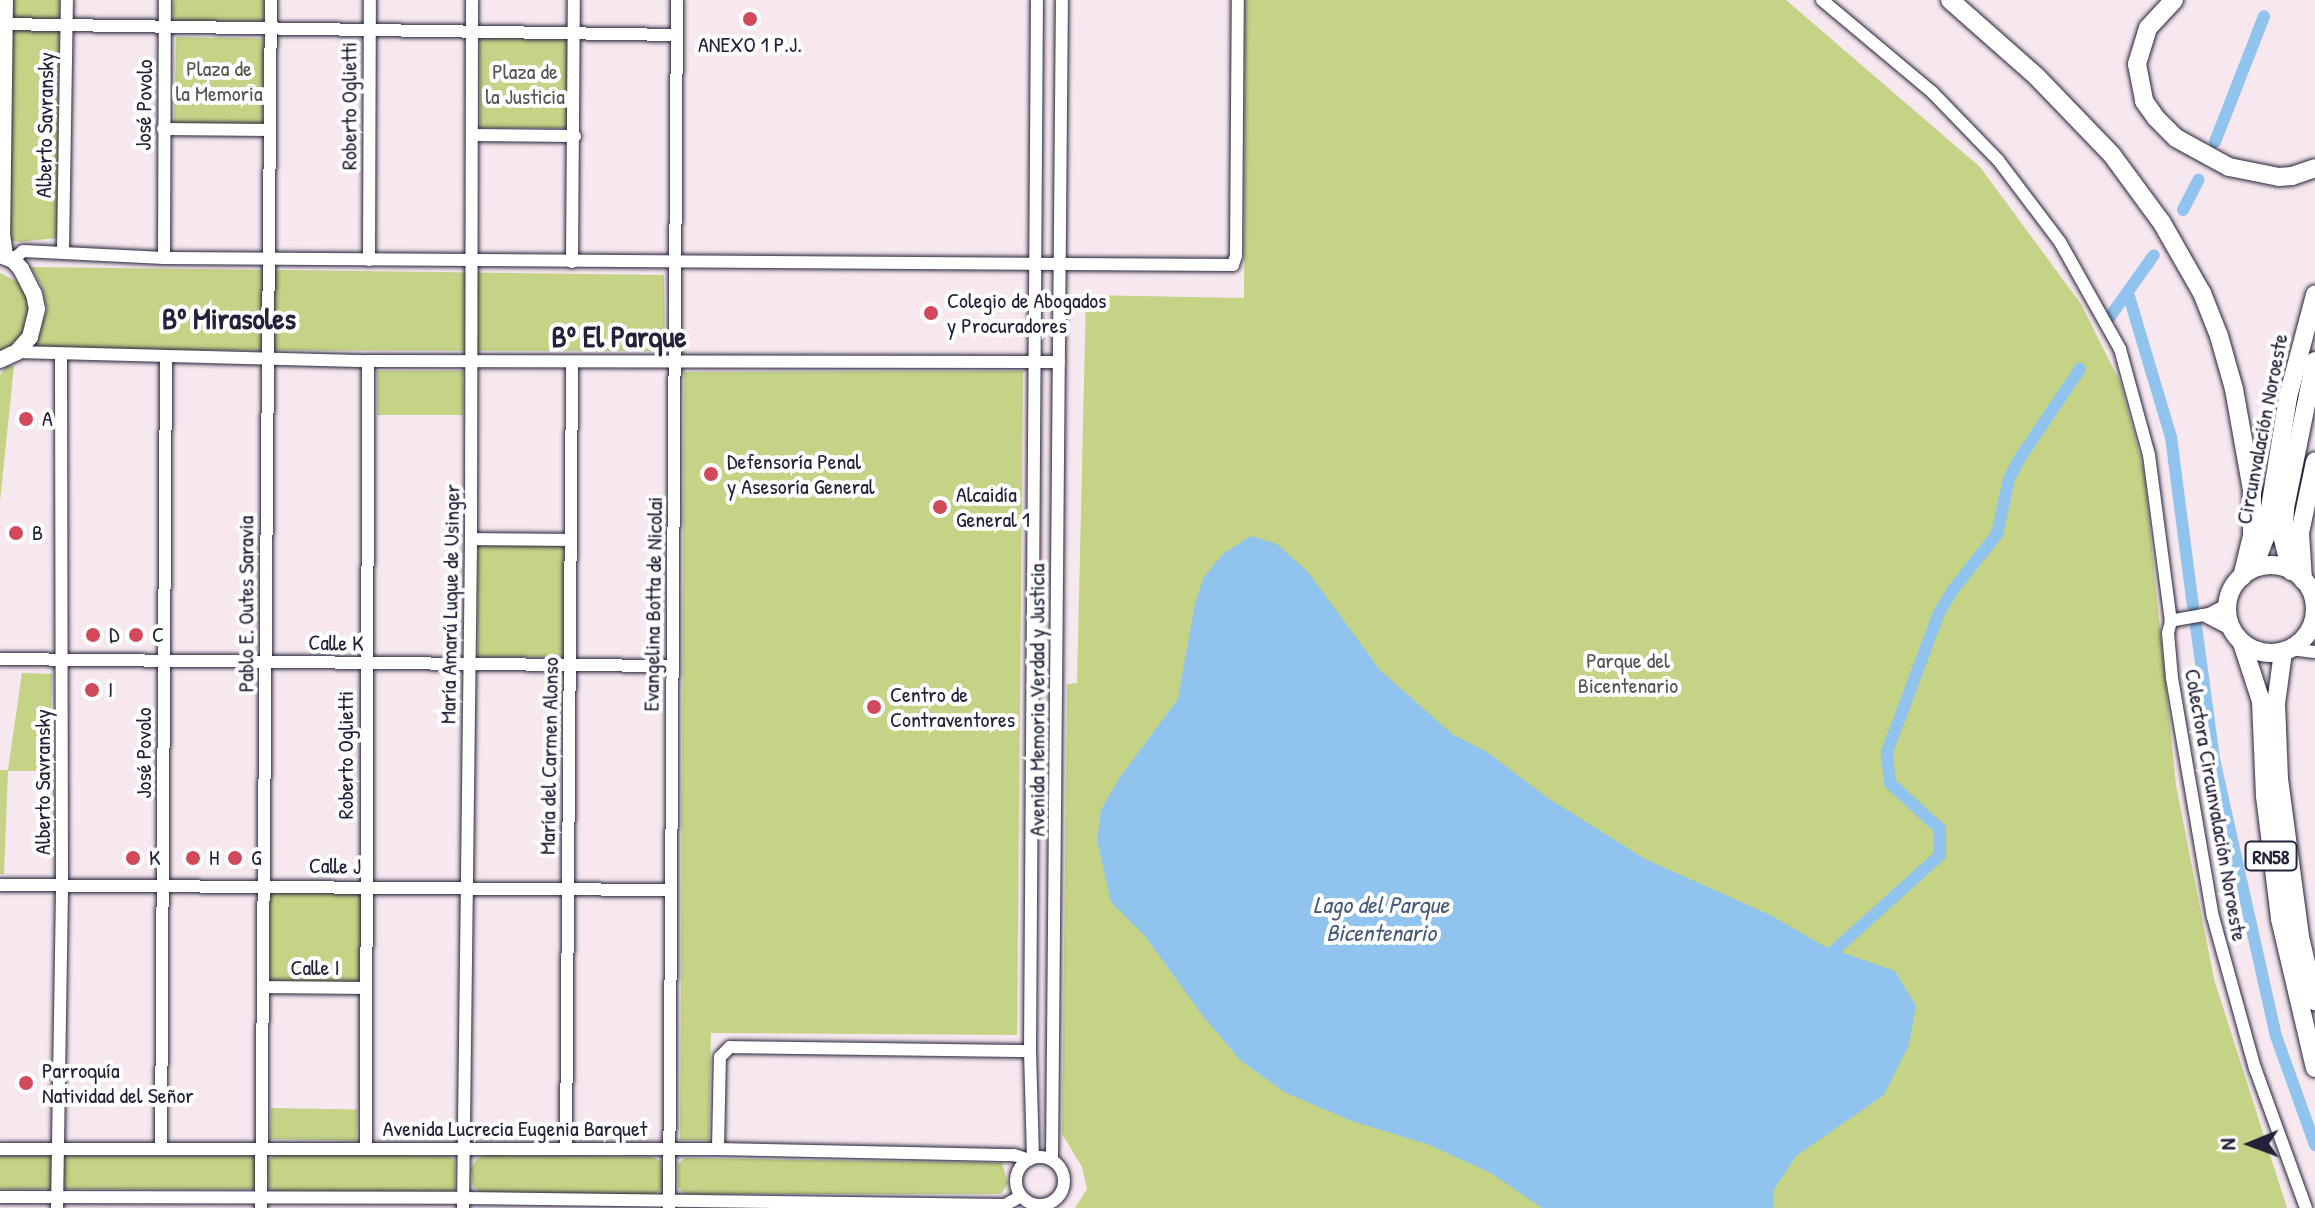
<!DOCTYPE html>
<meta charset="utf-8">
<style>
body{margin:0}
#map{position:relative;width:2315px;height:1208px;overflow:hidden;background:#f7e7ee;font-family:"Patrick Hand",sans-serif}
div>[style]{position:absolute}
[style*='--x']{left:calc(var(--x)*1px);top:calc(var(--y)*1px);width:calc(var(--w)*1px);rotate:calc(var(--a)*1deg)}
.green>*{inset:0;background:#c5d387;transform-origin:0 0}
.water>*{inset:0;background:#90c3ed}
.canal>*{height:12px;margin:-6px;padding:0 6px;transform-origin:6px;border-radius:6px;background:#90c3ed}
.roads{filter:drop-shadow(0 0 2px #22223b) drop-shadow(0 0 2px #22223b)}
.minor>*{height:12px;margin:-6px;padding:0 6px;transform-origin:6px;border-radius:6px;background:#fff}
.minor>.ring{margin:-6px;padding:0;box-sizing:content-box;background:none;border:12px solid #fff;border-radius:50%}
.major>*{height:16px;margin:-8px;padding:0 8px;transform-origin:8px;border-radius:8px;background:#fff}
.highway>*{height:18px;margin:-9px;padding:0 9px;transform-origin:9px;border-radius:9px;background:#fff}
.highway>.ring{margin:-9px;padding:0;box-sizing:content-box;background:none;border:18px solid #fff;border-radius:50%}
.dots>*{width:22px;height:22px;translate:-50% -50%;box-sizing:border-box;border:4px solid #fff;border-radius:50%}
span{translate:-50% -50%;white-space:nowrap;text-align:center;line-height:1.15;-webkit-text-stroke:8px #fff;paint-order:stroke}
.shield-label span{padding:2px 6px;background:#fff;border:2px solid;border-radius:6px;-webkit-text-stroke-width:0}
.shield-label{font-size:20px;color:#22223b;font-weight:700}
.poi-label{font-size:22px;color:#22223b}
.left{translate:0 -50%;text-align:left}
.park-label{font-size:22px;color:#535752}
.street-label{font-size:22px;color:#22223b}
.water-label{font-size:24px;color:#485a79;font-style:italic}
.district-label{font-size:30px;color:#22223b;font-weight:700}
.north{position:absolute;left:2211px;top:1104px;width:80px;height:80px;-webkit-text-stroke:6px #fff;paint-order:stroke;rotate:269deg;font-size:22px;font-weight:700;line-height:32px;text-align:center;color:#22223b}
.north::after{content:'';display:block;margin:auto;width:28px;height:36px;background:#22223b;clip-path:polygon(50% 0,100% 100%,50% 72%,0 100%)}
</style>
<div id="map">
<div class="green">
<div style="clip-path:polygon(0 0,59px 0,57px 238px,19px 242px,0 239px)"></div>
<div style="left:173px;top:0;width:91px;height:21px"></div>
<div style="clip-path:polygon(1245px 0,1786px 0,1980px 167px,2081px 304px,2120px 382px,2144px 471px,2176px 785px,2214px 979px,2287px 1208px,1075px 1208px,1087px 1189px,1082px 1167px,1062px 1134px,1067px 684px,1077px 683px,1086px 295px,1244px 298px)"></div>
<div style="left:176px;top:37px;width:88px;height:86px;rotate:1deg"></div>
<div style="left:480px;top:38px;width:91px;height:90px"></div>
<div style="clip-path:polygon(31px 267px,664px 275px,665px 351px,33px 350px,47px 310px,42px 286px)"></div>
<div style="clip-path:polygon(0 273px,20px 283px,32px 306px,28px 331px,9px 349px,0 351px)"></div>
<div style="clip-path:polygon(7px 366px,14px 366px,0 501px,0 375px)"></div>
<div style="left:377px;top:371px;width:86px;height:44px"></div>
<div style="clip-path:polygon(1023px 371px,1017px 1035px,711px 1033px,709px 1140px,680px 1140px,684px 372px)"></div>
<div style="left:478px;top:546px;width:86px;height:111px"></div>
<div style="clip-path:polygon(22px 673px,52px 674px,49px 771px,8px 771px,4px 874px,0 874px,0 770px,8px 770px)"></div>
<div style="left:270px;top:890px;width:91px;height:93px"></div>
<div style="left:271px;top:1108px;width:86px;height:31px;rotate:1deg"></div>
<div style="clip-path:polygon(277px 1153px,450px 1156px,455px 1161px,455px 1189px,450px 1194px,275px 1192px,269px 1188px,268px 1161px)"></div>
<div style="clip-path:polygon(484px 1155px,652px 1157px,661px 1161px,663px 1188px,654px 1195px,483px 1194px,473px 1187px,471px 1169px,476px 1160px)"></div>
<div style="left:0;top:1156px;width:255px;height:33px"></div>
<div style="clip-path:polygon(685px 1158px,1002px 1163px,1008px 1183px,1001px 1194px,684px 1194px,678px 1188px,678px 1164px)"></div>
</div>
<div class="water">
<div style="clip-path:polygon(1251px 536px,1277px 544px,1308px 572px,1380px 670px,1452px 734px,1487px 752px,1548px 798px,1645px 859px,1770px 915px,1824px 946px,1895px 971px,1916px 1006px,1909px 1045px,1884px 1095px,1796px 1156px,1773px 1191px,1774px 1208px,1542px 1208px,1491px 1173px,1427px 1144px,1352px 1121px,1286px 1093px,1241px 1061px,1203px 1016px,1145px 936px,1111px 902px,1097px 840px,1101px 810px,1120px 777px,1178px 699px,1195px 603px,1204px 577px,1223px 554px)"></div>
</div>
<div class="canal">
<div style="--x:2215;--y:142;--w:135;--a:-68.7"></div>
<div style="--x:2183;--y:210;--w:34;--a:-63"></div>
<div style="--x:2128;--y:293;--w:150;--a:73.4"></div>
<div style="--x:2171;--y:437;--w:170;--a:82.6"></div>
<div style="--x:2109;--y:318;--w:77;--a:-54.5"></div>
<div style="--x:2196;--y:626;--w:134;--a:82.3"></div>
<div style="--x:2214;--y:759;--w:284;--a:77.4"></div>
<div style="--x:2276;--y:1036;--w:116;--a:70.3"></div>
<div style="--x:1825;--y:959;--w:155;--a:-42.1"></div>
<div style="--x:1940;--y:855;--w:26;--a:-90"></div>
<div style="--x:1940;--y:829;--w:68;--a:-137.4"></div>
<div style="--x:1890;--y:783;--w:31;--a:-96"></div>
<div style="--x:1887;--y:752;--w:148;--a:-69.5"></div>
<div style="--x:1939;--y:613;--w:26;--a:-59"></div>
<div style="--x:1952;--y:591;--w:73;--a:-51.7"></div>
<div style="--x:1997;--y:534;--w:56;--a:-77.7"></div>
<div style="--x:2009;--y:479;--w:20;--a:-63"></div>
<div style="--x:2018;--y:461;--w:111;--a:-56"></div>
</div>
<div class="roads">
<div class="minor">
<div style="--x:1822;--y:0;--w:143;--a:39.9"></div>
<div style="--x:1932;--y:92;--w:95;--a:45.9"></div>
<div style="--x:1998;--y:160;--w:103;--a:52.9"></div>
<div style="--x:2060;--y:242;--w:123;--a:60.7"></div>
<div style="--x:2120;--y:349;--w:110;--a:74.7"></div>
<div style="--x:2149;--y:455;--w:167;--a:82.5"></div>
<div style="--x:0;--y:24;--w:677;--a:0.93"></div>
<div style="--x:163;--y:129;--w:107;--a:0.5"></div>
<div style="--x:472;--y:135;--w:103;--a:0.6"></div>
<div style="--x:63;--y:251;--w:251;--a:-89.1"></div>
<div style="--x:164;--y:258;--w:258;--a:-89.8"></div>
<div style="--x:13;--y:260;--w:13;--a:-42"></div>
<div style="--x:23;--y:251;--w:141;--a:2.8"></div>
<div style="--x:164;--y:258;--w:1069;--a:0.38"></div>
<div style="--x:1233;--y:265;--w:9;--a:-72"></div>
<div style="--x:1236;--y:256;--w:256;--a:-89.6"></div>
<div style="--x:369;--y:260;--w:260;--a:-89.8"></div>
<div style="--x:572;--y:262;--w:262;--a:-89.6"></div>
<div style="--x:17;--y:352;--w:351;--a:1.5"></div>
<div style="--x:368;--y:361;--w:691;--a:0.08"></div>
<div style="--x:471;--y:539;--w:100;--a:0.6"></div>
<div style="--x:2228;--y:604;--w:21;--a:152"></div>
<div style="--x:2209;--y:614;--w:39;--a:170"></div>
<div style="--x:2171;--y:621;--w:12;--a:104"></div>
<div style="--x:2168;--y:633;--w:45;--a:84.9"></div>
<div style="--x:2172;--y:678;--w:242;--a:80.3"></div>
<div style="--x:2213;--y:917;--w:157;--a:74.5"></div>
<div style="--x:2255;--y:1068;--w:149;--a:70"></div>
<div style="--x:2203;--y:615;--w:31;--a:27"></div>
<div style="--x:2314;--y:618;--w:3;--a:72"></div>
<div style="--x:2290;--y:649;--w:25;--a:7"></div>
<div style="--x:0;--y:659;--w:671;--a:0.6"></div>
<div style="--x:0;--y:885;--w:670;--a:0.43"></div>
<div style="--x:265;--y:987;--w:100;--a:0.6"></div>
<div style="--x:161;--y:1148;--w:790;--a:-89.64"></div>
<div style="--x:366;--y:1148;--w:787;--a:-89.85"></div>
<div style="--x:0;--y:1149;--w:718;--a:0"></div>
<div style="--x:718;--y:1149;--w:296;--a:1.2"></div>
<div style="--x:1014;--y:1155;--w:16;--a:18"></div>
<div style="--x:566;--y:1149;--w:787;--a:-89.56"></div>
<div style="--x:718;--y:1149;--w:92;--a:-88.8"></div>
<div style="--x:720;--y:1057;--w:14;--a:-45"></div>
<div style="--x:730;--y:1047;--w:300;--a:0.8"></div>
<div class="ring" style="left:1016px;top:1157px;width:36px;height:36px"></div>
<div style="--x:1033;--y:1158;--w:107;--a:-91.6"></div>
<div style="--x:1030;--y:1051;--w:1051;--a:-89.62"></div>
<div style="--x:1052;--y:1160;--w:1160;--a:-89.51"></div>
<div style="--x:0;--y:1197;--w:463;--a:0.1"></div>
<div style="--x:463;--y:1198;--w:542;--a:0.74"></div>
<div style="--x:1005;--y:1205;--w:18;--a:-29"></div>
<div style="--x:57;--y:1208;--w:322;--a:-89.1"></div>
<div style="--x:62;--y:886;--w:530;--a:-90.11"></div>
<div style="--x:261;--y:1208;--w:1208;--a:-89.53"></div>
<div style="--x:463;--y:1208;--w:669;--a:-89.31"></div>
<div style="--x:471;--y:539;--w:539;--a:-89.89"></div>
<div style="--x:669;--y:1208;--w:1208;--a:-89.62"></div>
</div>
<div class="major">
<div style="--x:5;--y:0;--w:234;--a:90.7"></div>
<div style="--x:2;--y:234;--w:22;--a:82"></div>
<div style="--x:0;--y:255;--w:14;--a:21"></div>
<div style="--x:13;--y:260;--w:12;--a:48"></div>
<div style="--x:21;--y:269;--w:28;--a:63"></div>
<div style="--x:34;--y:294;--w:15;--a:79"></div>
<div style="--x:37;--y:309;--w:29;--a:104"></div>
<div style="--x:30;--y:337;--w:20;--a:131"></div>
<div style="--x:17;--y:352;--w:19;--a:155"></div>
</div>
<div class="highway">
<div style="--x:1950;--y:0;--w:116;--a:41.5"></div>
<div style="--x:2037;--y:77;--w:108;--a:46.1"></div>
<div style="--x:2112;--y:155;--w:84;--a:53.7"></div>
<div style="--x:2162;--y:223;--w:81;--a:60.3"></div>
<div style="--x:2202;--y:293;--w:46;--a:68.4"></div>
<div style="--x:2219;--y:336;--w:55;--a:74.2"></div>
<div style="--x:2234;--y:389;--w:103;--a:79.9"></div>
<div style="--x:2252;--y:490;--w:46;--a:90"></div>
<div style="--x:2252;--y:536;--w:42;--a:103.7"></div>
<div style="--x:2174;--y:0;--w:38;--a:133"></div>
<div style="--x:2148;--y:28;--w:38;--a:107"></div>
<div style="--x:2137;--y:64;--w:38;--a:79"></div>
<div style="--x:2144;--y:101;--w:21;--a:55"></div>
<div style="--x:2156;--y:118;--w:28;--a:45"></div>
<div style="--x:2176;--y:138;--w:60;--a:28.7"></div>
<div style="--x:2229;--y:167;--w:51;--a:11.3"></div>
<div style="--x:2279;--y:177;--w:13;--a:-4"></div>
<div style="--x:2292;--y:176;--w:24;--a:-19"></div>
<div style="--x:2256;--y:561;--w:25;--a:-69"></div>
<div style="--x:2265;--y:538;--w:143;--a:-80.7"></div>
<div style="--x:2288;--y:397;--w:106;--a:-75.2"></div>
<div class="ring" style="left:2227px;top:565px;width:70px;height:70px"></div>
<div style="--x:2291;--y:571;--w:33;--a:-104"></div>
<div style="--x:2283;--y:539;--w:31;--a:-86"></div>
<div style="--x:2285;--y:508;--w:150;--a:-78.5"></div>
<div style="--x:2303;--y:580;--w:47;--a:-93.7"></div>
<div style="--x:2300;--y:533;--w:73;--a:-78.1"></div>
<div style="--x:2242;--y:643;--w:61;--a:71.9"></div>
<div style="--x:2261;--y:701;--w:95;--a:87.6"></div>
<div style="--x:2265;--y:796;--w:124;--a:83"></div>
<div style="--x:2280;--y:919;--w:153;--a:76.8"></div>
<div style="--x:2283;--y:652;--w:52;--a:97.7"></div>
<div style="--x:2276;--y:704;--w:75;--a:87.7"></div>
<div style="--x:2279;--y:779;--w:159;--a:82.4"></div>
<div style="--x:2300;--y:937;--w:66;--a:76.8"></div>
</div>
</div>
<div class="dots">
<div style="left:750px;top:19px;background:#d1495b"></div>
<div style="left:931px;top:313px;background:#d1495b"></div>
<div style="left:26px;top:419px;background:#d1495b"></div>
<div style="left:711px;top:474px;background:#d1495b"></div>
<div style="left:940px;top:507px;background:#d1495b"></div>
<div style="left:16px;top:533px;background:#d1495b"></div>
<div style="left:93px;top:635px;background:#d1495b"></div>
<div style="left:136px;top:635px;background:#d1495b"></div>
<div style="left:92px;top:690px;background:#d1495b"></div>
<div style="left:874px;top:707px;background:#d1495b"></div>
<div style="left:133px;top:858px;background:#d1495b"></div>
<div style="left:193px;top:858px;background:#d1495b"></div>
<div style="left:235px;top:858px;background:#d1495b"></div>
<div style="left:26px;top:1083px;background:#d1495b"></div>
</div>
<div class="shield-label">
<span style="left:2271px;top:856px">RN58</span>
</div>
<div class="poi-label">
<span style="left:750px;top:45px">ANEXO 1 P.J.</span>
<span class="left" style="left:947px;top:313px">Colegio de Abogados<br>y Procuradores</span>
<span class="left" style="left:42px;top:419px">A</span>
<span class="left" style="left:727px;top:474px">Defensoría Penal<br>y Asesoría General</span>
<span class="left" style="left:956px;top:507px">Alcaidía<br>General 1</span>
<span class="left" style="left:32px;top:533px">B</span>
<span class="left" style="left:109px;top:635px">D</span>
<span class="left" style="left:152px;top:635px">C</span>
<span class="left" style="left:108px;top:690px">I</span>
<span class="left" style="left:890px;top:707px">Centro de<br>Contraventores</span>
<span class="left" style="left:149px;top:858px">K</span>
<span class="left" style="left:209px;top:858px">H</span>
<span class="left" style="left:251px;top:858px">G</span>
<span class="left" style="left:42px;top:1083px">Parroquía<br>Natividad del Señor</span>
</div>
<div class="park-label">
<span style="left:219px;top:81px">Plaza de<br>la Memoria</span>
<span style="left:525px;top:84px">Plaza de<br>la Justicia</span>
<span style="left:1628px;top:673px">Parque del<br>Bicentenario</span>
</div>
<div class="street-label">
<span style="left:144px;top:105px;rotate:-89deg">José Povolo</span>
<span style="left:349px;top:106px;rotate:-90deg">Roberto Oglietti</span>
<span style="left:45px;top:125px;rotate:-89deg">Alberto Savransky</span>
<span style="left:2262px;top:429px;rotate:-79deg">Circunvalación Noroeste</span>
<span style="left:246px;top:604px;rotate:-90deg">Pablo E. Outes Saravia</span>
<span style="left:450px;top:604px;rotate:-89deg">María Amarú Luque de Usinger</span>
<span style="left:653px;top:604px;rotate:-89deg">Evangelina Botta de Nicolai</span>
<span style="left:336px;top:643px;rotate:1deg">Calle K</span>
<span style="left:1037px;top:700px;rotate:-90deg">Avenida Memoria Verdad y Justicia</span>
<span style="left:144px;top:753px;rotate:-90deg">José Povolo</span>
<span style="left:346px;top:755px;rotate:-90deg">Roberto Oglietti</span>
<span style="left:549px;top:756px;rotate:-89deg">María del Carmen Alonso</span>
<span style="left:43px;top:782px;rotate:-90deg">Alberto Savransky</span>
<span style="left:2216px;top:805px;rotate:80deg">Colectora Circunvalación Noroeste</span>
<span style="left:335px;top:866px;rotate:1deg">Calle J</span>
<span style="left:315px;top:968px">Calle I</span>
<span style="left:515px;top:1129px">Avenida Lucrecia Eugenia Barquet</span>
</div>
<div class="water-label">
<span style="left:1381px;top:919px">Lago del Parque<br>Bicentenario</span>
</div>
<div class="district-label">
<span style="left:229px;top:318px">Bº Mirasoles</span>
<span style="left:619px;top:336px">Bº El Parque</span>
</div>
<div class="north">N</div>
</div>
